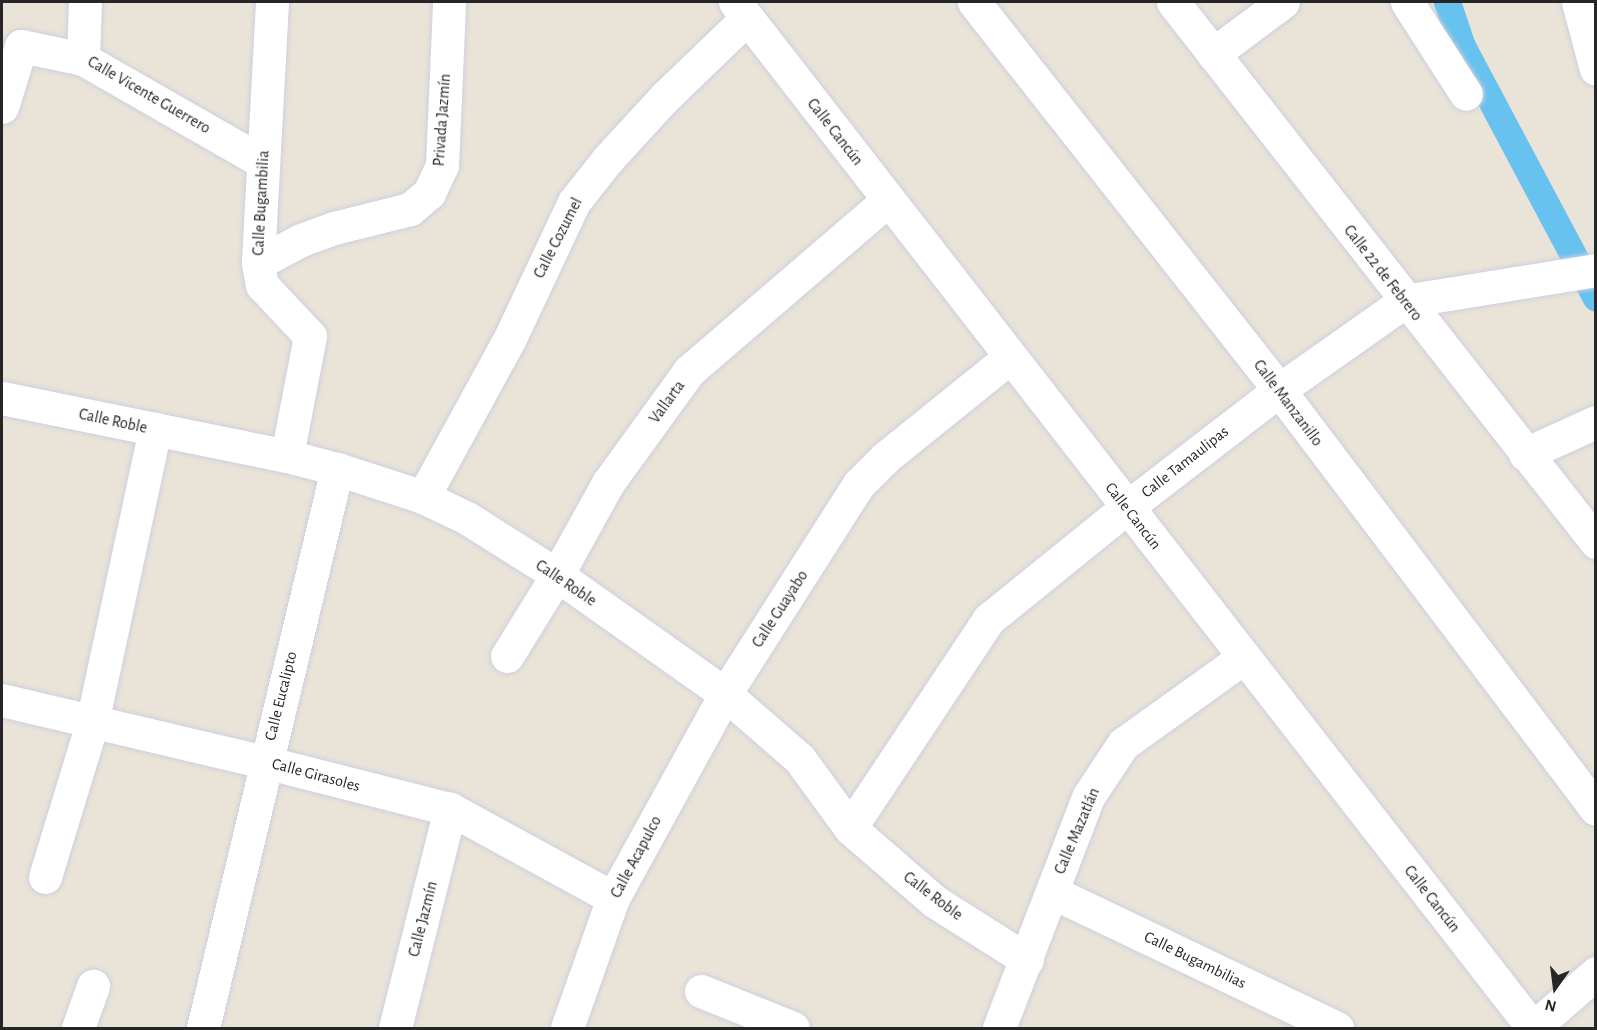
<!DOCTYPE html>
<meta charset="utf-8">
<style>
body{margin:0}
#map{position:relative;width:1597px;height:1030px;overflow:hidden;background:#eae3d7;font-family:"Alegreya Sans",sans-serif}
div>[style]{position:absolute}
[style*='--x']{left:calc(var(--x)*1px);top:calc(var(--y)*1px);width:calc(var(--w)*1px);rotate:calc(var(--a)*1deg)}
.canal>*{height:27px;margin:-13.5px;padding:0 13.5px;transform-origin:13.5px;border-radius:13.5px;background:#67c2ef}
.roads{filter:drop-shadow(0 0 2px #cdcfe0) drop-shadow(0 0 2px #cdcfe0)}
.minor>*{height:33px;margin:-16.5px;padding:0 16.5px;transform-origin:16.5px;border-radius:16.5px;background:#fff}
span{translate:-50% -50%;white-space:nowrap;text-align:center;line-height:1.15;-webkit-text-stroke:6px #fff;paint-order:stroke}
.street-label{font-size:16px;color:#262626}
.frame{position:absolute;inset:0;border:3px solid #262626;pointer-events:none}
.north{position:absolute;left:1525px;top:958px;width:60px;height:60px;-webkit-text-stroke:4px #fff;paint-order:stroke;rotate:194deg;font-size:16px;font-weight:700;line-height:24px;text-align:center;color:#262626}
.north::after{content:'';display:block;margin:auto;width:21px;height:27px;background:#262626;clip-path:polygon(50% 0,100% 100%,50% 72%,0 100%)}
</style>
<div id="map">
<div class="canal">
<div style="--x:1447;--y:2;--w:46;--a:71.2"></div>
<div style="--x:1462;--y:46;--w:285;--a:62"></div>
</div>
<div class="roads">
<div class="minor">
<div style="--x:272;--y:2;--w:261;--a:93.1"></div>
<div style="--x:258;--y:263;--w:22;--a:80"></div>
<div style="--x:262;--y:285;--w:70;--a:46.7"></div>
<div style="--x:310;--y:336;--w:122;--a:100.9"></div>
<div style="--x:735;--y:2;--w:1300;--a:52.13"></div>
<div style="--x:1533;--y:1028;--w:84;--a:-41.1"></div>
<div style="--x:974;--y:2;--w:494;--a:51.8"></div>
<div style="--x:1279;--y:390;--w:525;--a:52.89"></div>
<div style="--x:1173;--y:2;--w:686;--a:51.93"></div>
<div style="--x:1407;--y:2;--w:109;--a:57.3"></div>
<div style="--x:1578;--y:2;--w:69;--a:75"></div>
<div style="--x:1213;--y:54;--w:87;--a:-36.6"></div>
<div style="--x:83;--y:59;--w:57;--a:-88"></div>
<div style="--x:2;--y:107;--w:64;--a:-72.7"></div>
<div style="--x:21;--y:46;--w:63;--a:11.8"></div>
<div style="--x:83;--y:59;--w:207;--a:29.8"></div>
<div style="--x:258;--y:263;--w:49;--a:-28.1"></div>
<div style="--x:301;--y:240;--w:35;--a:-20"></div>
<div style="--x:334;--y:228;--w:78;--a:-14"></div>
<div style="--x:410;--y:209;--w:25;--a:-40"></div>
<div style="--x:429;--y:193;--w:31;--a:-65"></div>
<div style="--x:442;--y:165;--w:163;--a:-87.5"></div>
<div style="--x:2;--y:398;--w:291;--a:11.5"></div>
<div style="--x:287;--y:456;--w:52;--a:14.6"></div>
<div style="--x:337;--y:469;--w:90;--a:18"></div>
<div style="--x:423;--y:497;--w:49;--a:25.5"></div>
<div style="--x:467;--y:518;--w:107;--a:32.3"></div>
<div style="--x:557;--y:575;--w:206;--a:35.3"></div>
<div style="--x:725;--y:694;--w:98;--a:40.9"></div>
<div style="--x:799;--y:758;--w:87;--a:53.9"></div>
<div style="--x:850;--y:828;--w:111;--a:41"></div>
<div style="--x:934;--y:901;--w:110;--a:32.4"></div>
<div style="--x:1525;--y:454;--w:78;--a:-24.3"></div>
<div style="--x:423;--y:497;--w:181;--a:-61.3"></div>
<div style="--x:510;--y:338;--w:150;--a:-64.8"></div>
<div style="--x:574;--y:202;--w:53;--a:-51.8"></div>
<div style="--x:607;--y:160;--w:86;--a:-47.4"></div>
<div style="--x:665;--y:97;--w:114;--a:-43.9"></div>
<div style="--x:507;--y:656;--w:95;--a:-58.3"></div>
<div style="--x:557;--y:575;--w:105;--a:-61"></div>
<div style="--x:608;--y:483;--w:138;--a:-54.1"></div>
<div style="--x:689;--y:371;--w:262;--a:-40.7"></div>
<div style="--x:2;--y:700;--w:270;--a:13.3"></div>
<div style="--x:265;--y:762;--w:191;--a:14.3"></div>
<div style="--x:450;--y:809;--w:186;--a:28.6"></div>
<div style="--x:850;--y:828;--w:251;--a:-56.4"></div>
<div style="--x:989;--y:619;--w:176;--a:-39"></div>
<div style="--x:1126;--y:508;--w:193;--a:-37.6"></div>
<div style="--x:1279;--y:390;--w:154;--a:-35.2"></div>
<div style="--x:1405;--y:301;--w:193;--a:-9.2"></div>
<div style="--x:45;--y:877;--w:161;--a:-73"></div>
<div style="--x:92;--y:723;--w:301;--a:-77.9"></div>
<div style="--x:1052;--y:892;--w:316;--a:25.5"></div>
<div style="--x:701;--y:991;--w:99;--a:21.9"></div>
<div style="--x:78;--y:1028;--w:45;--a:-70.3"></div>
<div style="--x:203;--y:1028;--w:575;--a:-76.52"></div>
<div style="--x:395;--y:1028;--w:226;--a:-75.9"></div>
<div style="--x:567;--y:1028;--w:138;--a:-70.5"></div>
<div style="--x:613;--y:898;--w:233;--a:-61.2"></div>
<div style="--x:725;--y:694;--w:248;--a:-57.5"></div>
<div style="--x:858;--y:485;--w:40;--a:-45"></div>
<div style="--x:886;--y:457;--w:159;--a:-38.9"></div>
<div style="--x:999;--y:1028;--w:248;--a:-68.9"></div>
<div style="--x:1088;--y:797;--w:64;--a:-56.6"></div>
<div style="--x:1123;--y:744;--w:149;--a:-35.7"></div>
</div>
</div>
<div class="street-label">
<span style="left:149px;top:95px;rotate:30deg">Calle Vicente Guerrero</span>
<span style="left:442px;top:120px;rotate:-86deg">Privada Jazmín</span>
<span style="left:835px;top:132px;rotate:52deg">Calle Cancún</span>
<span style="left:261px;top:203px;rotate:-87deg">Calle Bugambilia</span>
<span style="left:558px;top:238px;rotate:-63deg">Calle Cozumel</span>
<span style="left:1383px;top:273px;rotate:52deg">Calle 22 de Febrero</span>
<span style="left:667px;top:402px;rotate:-54deg">Vallarta</span>
<span style="left:1288px;top:403px;rotate:53deg">Calle Manzanillo</span>
<span style="left:113px;top:421px;rotate:12deg">Calle Roble</span>
<span style="left:1185px;top:462px;rotate:-38deg">Calle Tamaulipas</span>
<span style="left:1133px;top:516px;rotate:52deg">Calle Cancún</span>
<span style="left:566px;top:583px;rotate:34deg">Calle Roble</span>
<span style="left:780px;top:609px;rotate:-57deg">Calle Guayabo</span>
<span style="left:281px;top:696px;rotate:-76deg">Calle Eucalipto</span>
<span style="left:316px;top:775px;rotate:15deg">Calle Girasoles</span>
<span style="left:1077px;top:831px;rotate:-67deg">Calle Mazatlán</span>
<span style="left:636px;top:857px;rotate:-62deg">Calle Acapulco</span>
<span style="left:933px;top:896px;rotate:37deg">Calle Roble</span>
<span style="left:1432px;top:899px;rotate:52deg">Calle Cancún</span>
<span style="left:423px;top:919px;rotate:-76deg">Calle Jazmín</span>
<span style="left:1195px;top:960px;rotate:26deg">Calle Bugambilias</span>
</div>
<div class="frame"></div>
<div class="north">N</div>
</div>
